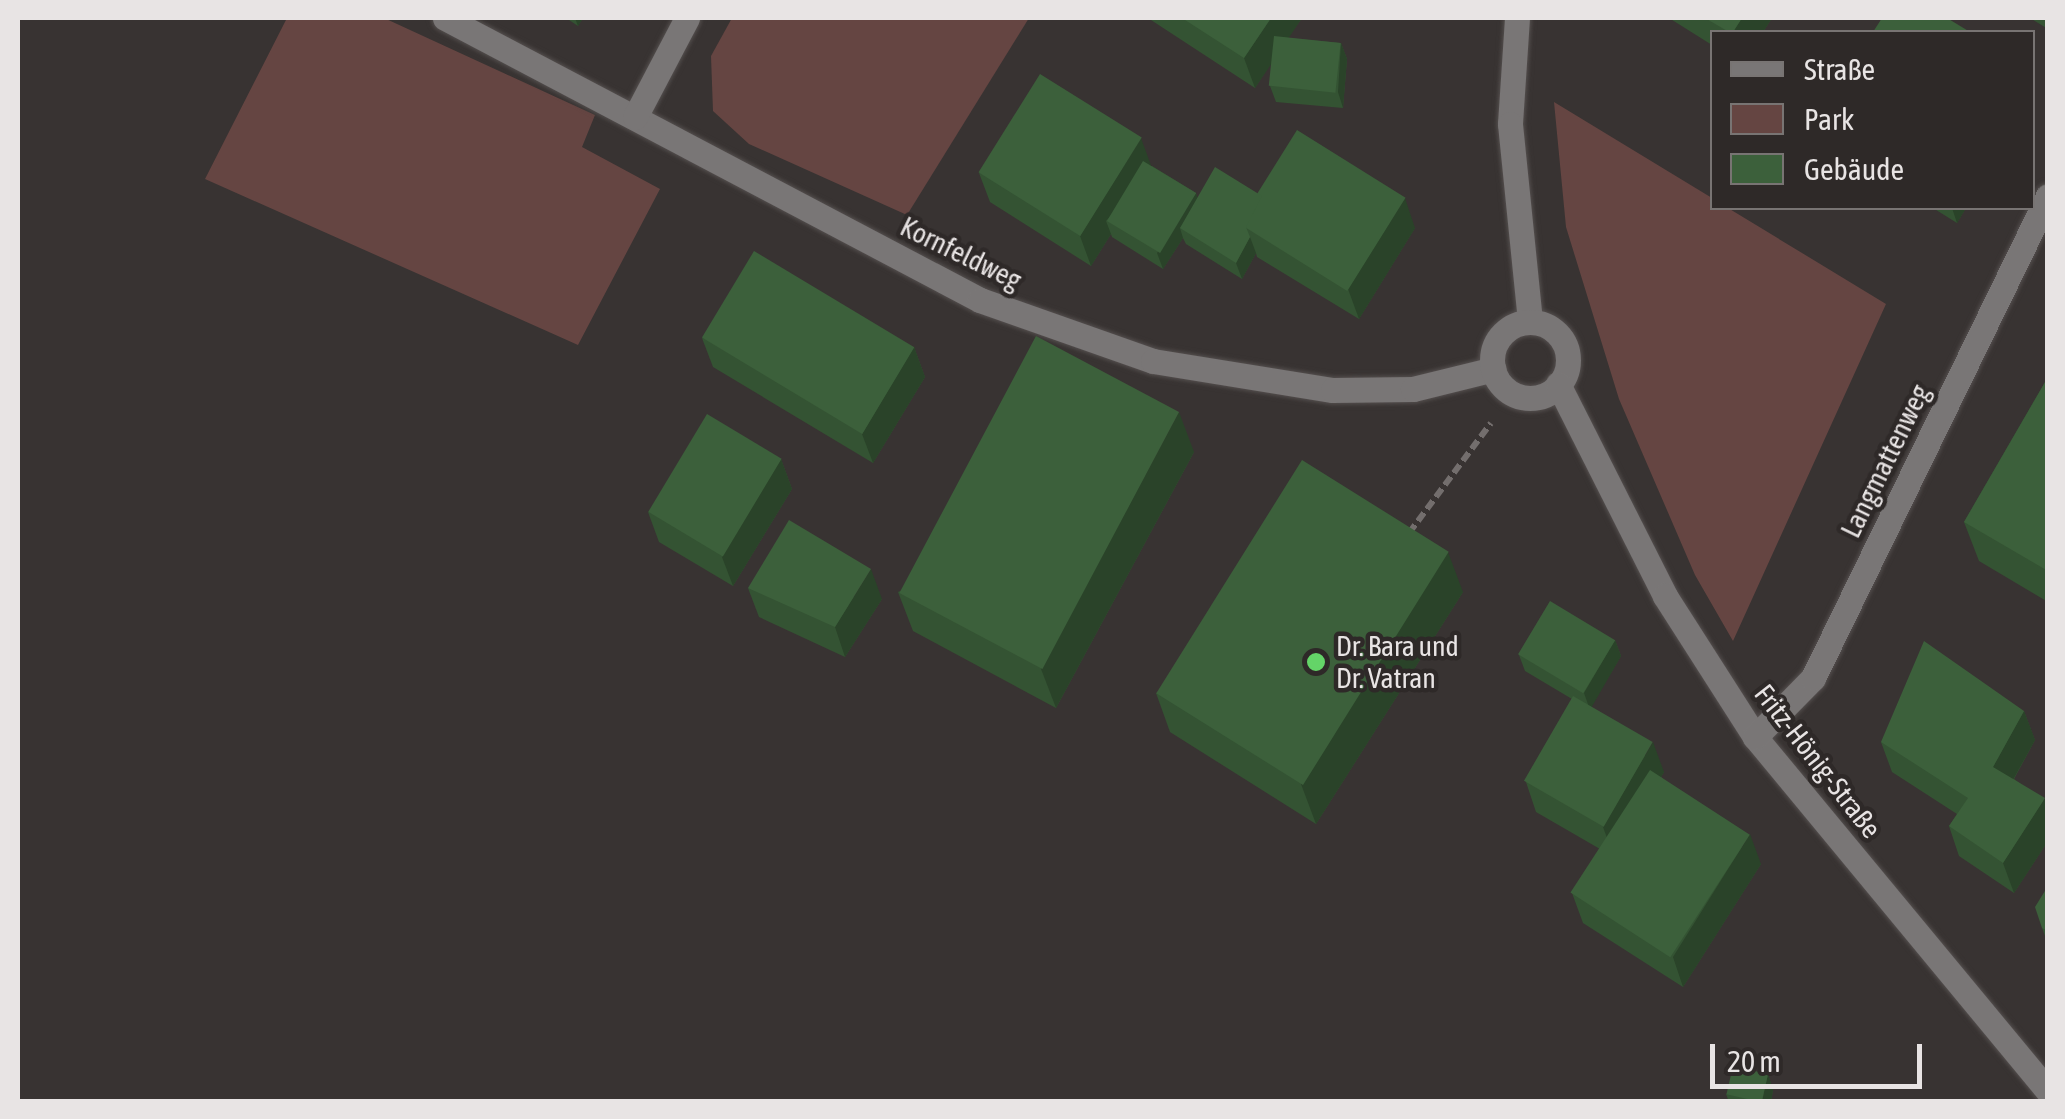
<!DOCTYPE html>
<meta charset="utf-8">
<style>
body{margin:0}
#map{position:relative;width:2065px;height:1119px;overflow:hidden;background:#383332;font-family:"Asap Condensed",sans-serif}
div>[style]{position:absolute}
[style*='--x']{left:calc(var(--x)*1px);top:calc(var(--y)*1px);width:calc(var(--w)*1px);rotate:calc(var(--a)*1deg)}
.green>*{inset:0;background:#654542}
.path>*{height:6px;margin-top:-3px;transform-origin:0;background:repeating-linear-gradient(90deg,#736e6d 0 10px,transparent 0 15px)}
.roads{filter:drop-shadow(0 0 2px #544f4e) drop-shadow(0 0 2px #544f4e)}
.minor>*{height:25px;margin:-12.5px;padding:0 12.5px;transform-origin:12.5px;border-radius:12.5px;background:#797676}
.minor>.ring{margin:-12.5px;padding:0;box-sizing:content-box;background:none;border:25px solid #797676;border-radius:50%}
.wall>*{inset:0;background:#345333}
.shaded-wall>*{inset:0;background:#2a4329}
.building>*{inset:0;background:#3c603b;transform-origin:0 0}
.dots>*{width:28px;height:28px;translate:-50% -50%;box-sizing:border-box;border:5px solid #2e2928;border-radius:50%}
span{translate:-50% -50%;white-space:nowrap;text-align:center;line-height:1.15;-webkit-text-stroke:9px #2e2928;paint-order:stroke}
.street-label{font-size:28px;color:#e8e4e4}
.poi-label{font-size:28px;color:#e8e4e4}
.left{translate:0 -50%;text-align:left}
.frame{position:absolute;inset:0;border:20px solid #e8e4e4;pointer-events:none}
.legend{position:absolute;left:1710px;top:30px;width:325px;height:180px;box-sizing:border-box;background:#2e2928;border:2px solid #787473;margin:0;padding:12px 18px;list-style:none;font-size:30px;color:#e8e4e4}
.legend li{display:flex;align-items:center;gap:20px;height:50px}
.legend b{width:50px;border:2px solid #787473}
.scale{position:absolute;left:1710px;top:1044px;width:212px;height:45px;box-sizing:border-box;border:5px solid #e8e4e4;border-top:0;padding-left:12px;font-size:30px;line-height:35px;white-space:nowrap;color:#e8e4e4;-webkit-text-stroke:8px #2e2928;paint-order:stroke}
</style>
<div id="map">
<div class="green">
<div style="clip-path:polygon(287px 18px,384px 18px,595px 115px,582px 147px,660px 189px,578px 345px,205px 179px)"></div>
<div style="clip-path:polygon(732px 18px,1029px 18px,907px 215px,749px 144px,713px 111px,711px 56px)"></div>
<div style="clip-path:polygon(1554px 102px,1712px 198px,1712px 208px,1728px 208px,1886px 304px,1733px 641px,1695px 575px,1619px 399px,1566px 227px)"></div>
</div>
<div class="path">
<div style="--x:1409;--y:533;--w:137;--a:-53.3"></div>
</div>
<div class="roads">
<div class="minor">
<div style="--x:445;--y:18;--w:605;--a:27.79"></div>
<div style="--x:980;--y:300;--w:183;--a:19.4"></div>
<div style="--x:1153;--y:361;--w:182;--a:9.2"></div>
<div style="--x:1333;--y:390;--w:80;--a:-0.7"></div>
<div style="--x:1413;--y:389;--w:83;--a:-13.9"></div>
<div style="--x:1517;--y:18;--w:106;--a:93.8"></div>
<div style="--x:1510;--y:124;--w:199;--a:84.2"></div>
<div style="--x:635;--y:117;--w:112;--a:-62.3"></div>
<div class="ring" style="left:1492px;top:322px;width:51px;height:51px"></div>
<div style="--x:1558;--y:384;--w:237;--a:63.2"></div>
<div style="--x:1665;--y:596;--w:167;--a:57.4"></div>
<div style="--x:1755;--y:737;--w:460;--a:50.4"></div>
<div style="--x:1755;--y:737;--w:83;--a:-45.5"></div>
<div style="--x:1813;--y:678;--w:536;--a:-64.01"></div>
</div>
</div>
<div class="wall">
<div style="clip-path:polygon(566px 18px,583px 18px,578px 26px)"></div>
<div style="clip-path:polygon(1150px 18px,1302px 18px,1288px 38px,1341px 43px,1347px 59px,1343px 108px,1276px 102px,1270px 86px,1272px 62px,1255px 88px,1151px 20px)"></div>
<div style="clip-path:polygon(1669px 18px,1772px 18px,1763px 32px,1712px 32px,1712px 45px)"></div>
<div style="clip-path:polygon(2030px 18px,2048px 18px,2048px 29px)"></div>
<div style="clip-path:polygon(1152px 166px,1196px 193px,1197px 198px,1262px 196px,1415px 228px,1359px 319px,1257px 257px,1256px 253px,1242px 279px,1186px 244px,1183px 238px,1163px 269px,1112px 237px,1111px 234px,1091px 266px,990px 202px,979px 173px)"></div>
<div style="clip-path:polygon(1933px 208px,1966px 208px,1957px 223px)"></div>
<div style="clip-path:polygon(702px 338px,914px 347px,925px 377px,873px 463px,713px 367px)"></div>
<div style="clip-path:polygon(2048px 377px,2048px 602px,1979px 561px,1964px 522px)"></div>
<div style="clip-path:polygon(1194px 452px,1056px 708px,913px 631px,898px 592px)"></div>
<div style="clip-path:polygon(781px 459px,792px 489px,733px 586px,659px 542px,648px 512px)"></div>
<div style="clip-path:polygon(748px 588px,882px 599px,845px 657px,759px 617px)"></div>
<div style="clip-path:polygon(1463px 592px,1316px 824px,1170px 732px,1156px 693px)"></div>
<div style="clip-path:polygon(1615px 640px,1621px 656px,1591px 707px,1664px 772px,1661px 777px,1761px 864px,1683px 987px,1583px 923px,1572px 893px,1600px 849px,1536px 812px,1526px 782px,1572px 699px,1525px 671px,1519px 655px)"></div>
<div style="clip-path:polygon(2024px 711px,2035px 740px,2014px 779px,2048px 804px,2048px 841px,2014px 893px,1959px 856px,1949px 826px,1957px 814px,1892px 772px,1881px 742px)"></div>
<div style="clip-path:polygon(2048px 886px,2048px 944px,2042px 928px)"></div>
<div style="clip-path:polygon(1768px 1074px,1773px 1090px,1771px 1102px,1729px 1102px,1726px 1094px)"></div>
</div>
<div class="shaded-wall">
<div style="clip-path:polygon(575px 18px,583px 18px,578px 26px)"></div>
<div style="clip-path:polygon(1271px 18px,1302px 18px,1255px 88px,1244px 58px)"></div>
<div style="clip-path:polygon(1742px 18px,1772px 18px,1763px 32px,1733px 32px)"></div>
<div style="clip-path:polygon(1341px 43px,1347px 59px,1343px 108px,1338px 92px)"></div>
<div style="clip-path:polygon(1141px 138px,1152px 168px,1106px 221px,1111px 234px,1091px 266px,1080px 236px)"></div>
<div style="clip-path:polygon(1196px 193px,1201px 209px,1180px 228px,1183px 238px,1163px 269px,1157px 253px)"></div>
<div style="clip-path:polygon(1405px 198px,1415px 228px,1359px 319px,1348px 289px)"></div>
<div style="clip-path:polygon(1952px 208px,1966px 208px,1957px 223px)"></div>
<div style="clip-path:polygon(1250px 237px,1256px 253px,1242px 279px,1236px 263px)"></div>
<div style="clip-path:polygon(914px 347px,925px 377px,873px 463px,862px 434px)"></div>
<div style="clip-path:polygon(1179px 412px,1194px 452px,1056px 708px,1041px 669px)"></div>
<div style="clip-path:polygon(781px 459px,792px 489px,733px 586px,722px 557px)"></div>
<div style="clip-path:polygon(1448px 552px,1463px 592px,1316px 824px,1301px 784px)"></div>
<div style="clip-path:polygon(871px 569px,882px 599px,845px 657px,835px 627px)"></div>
<div style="clip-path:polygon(1615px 640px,1621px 656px,1590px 710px,1584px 693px)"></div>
<div style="clip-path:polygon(2024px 711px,2035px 740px,2004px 796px,1993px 767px)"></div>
<div style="clip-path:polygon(1653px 742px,1664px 772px,1614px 857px,1603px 827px)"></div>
<div style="clip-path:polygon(2045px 798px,2048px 804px,2048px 841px,2014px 893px,2003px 863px)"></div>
<div style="clip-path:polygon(1750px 834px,1761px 864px,1683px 987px,1673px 957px)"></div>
<div style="clip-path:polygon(1768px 1074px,1773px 1090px,1771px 1102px,1762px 1102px)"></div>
</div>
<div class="building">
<div style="clip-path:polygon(1182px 18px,1271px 18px,1244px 58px)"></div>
<div style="clip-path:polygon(1705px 18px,1742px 18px,1733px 32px,1729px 32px)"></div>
<div style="clip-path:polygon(1882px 18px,1947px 18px,1970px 32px,1873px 32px)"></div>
<div style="left:1274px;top:36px;width:67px;height:50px;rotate:6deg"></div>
<div style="left:1040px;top:74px;width:120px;height:116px;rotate:32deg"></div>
<div style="left:1297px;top:130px;width:128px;height:110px;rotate:32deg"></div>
<div style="left:1143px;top:161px;width:62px;height:70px;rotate:31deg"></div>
<div style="clip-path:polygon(1215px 167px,1262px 196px,1246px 227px,1250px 237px,1236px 263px,1180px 228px)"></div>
<div style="left:754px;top:251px;width:187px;height:101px;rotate:31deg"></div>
<div style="left:1036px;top:336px;width:162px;height:291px;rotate:28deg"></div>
<div style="clip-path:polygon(2048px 377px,2048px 571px,1964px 522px)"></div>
<div style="left:707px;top:414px;width:87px;height:114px;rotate:31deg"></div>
<div style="left:1302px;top:460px;width:173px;height:275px;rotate:32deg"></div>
<div style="clip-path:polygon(789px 520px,871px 569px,835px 627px,748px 588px)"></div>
<div style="left:1550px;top:601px;width:76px;height:62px;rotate:31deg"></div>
<div style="clip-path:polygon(1924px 641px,2024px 711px,1993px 767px,2045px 798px,2003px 863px,1949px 826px,1968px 798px,1881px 742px)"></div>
<div style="left:1573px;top:696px;width:92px;height:98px;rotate:30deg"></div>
<div style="left:1650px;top:770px;width:119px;height:146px;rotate:33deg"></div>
<div style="clip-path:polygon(2048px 886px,2048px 931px,2042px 928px,2035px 907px)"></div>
<div style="left:1733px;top:1066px;width:36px;height:29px;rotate:13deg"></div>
</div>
<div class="dots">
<div style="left:1316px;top:662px;background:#64d468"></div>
</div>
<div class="street-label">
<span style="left:961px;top:253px;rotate:26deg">Kornfeldweg</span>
<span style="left:1885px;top:461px;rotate:-64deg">Langmattenweg</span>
<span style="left:1818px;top:761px;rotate:52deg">Fritz-Hönig-Straße</span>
</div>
<div class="poi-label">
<span class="left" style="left:1336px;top:662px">Dr. Bara und<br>Dr. Vatran</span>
</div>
<div class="frame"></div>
<ul class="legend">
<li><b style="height:12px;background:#797676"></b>Straße</li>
<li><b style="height:28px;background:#654542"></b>Park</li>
<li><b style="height:28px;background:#3c603b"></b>Gebäude</li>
</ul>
<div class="scale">20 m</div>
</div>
